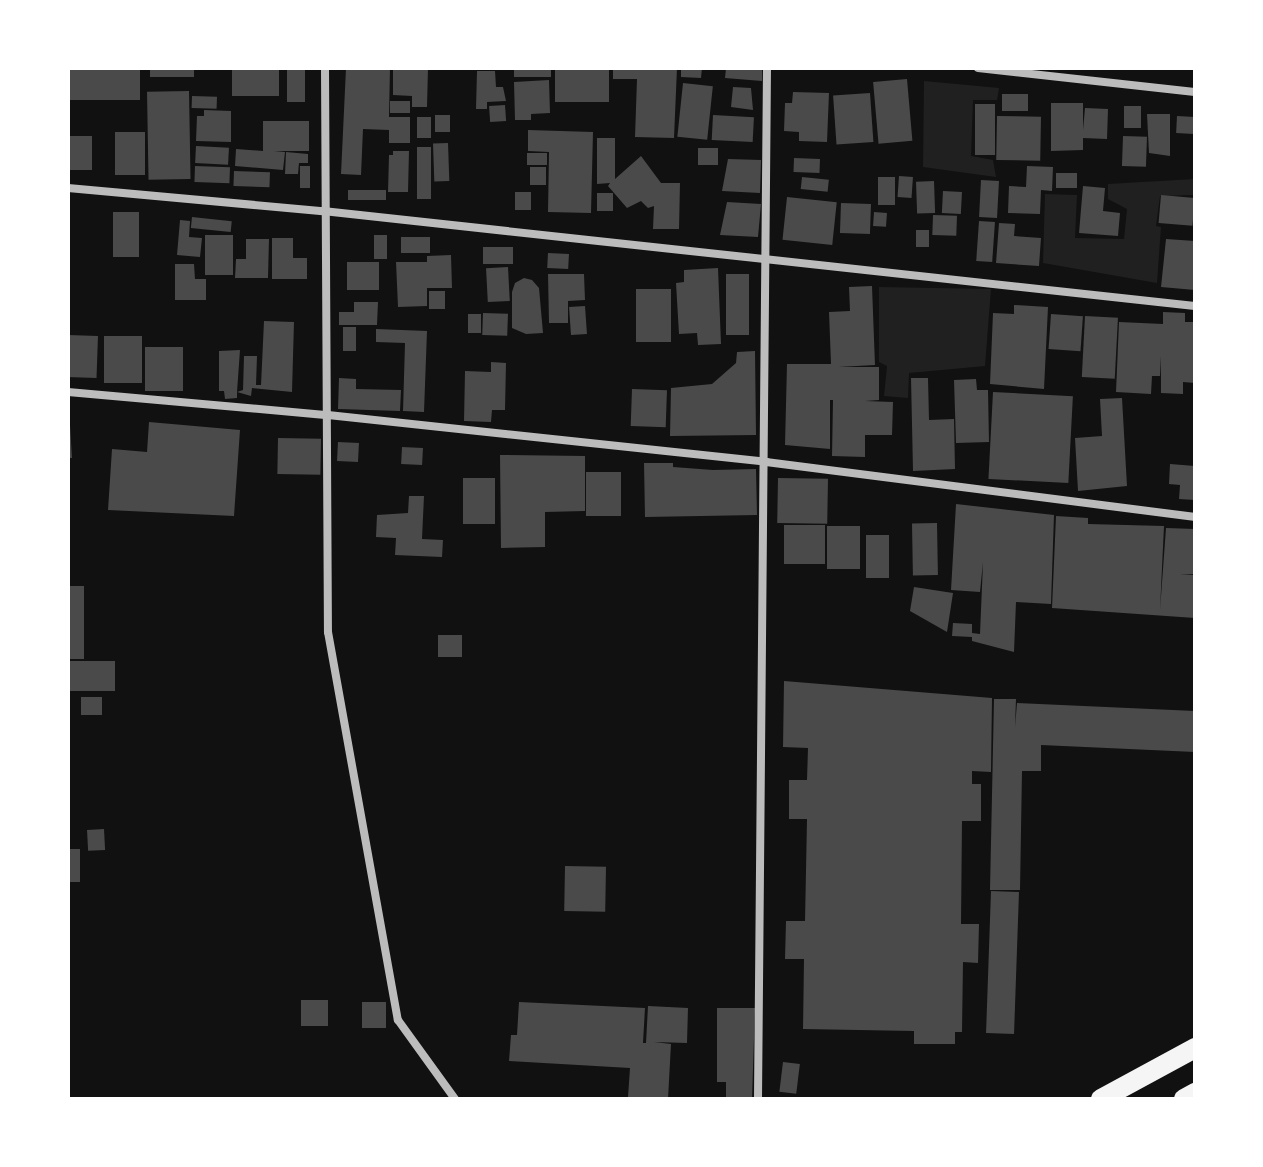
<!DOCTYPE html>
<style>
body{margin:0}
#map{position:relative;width:1263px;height:1167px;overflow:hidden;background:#111;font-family:"Exo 2",sans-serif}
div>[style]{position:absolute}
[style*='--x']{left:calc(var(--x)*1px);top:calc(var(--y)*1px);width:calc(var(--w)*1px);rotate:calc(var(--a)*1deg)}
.green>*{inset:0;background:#202020}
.building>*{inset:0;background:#4a4a4a;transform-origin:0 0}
.minor>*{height:8px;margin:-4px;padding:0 4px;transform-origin:4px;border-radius:4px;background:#bcbcbc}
.primary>*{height:20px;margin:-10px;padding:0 10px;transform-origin:10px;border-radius:10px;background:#f5f5f5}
span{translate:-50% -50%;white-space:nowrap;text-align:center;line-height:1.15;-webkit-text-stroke:6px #fff;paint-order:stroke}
.frame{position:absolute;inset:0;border:70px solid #fff;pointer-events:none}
</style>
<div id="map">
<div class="green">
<div style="clip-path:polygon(924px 81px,999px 88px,997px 100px,973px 100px,971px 156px,993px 160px,996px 177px,923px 167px)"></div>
<div style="clip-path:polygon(1195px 179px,1195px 195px,1160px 196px,1156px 226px,1161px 227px,1157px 283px,1043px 263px,1045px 194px,1077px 195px,1075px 238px,1124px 239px,1127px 209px,1108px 199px,1108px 184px)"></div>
<div style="clip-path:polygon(879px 287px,991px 289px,985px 366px,909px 373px,908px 398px,884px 396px,887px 366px,879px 362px)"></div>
</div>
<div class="building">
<div style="left:68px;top:68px;width:72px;height:32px"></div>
<div style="left:150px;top:68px;width:44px;height:9px"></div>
<div style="left:232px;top:68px;width:47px;height:28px"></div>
<div style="left:287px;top:68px;width:18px;height:34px"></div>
<div style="clip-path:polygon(346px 68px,390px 68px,389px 117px,410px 117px,410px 143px,389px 143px,389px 130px,363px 129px,361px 175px,341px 174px)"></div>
<div style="clip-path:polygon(393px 68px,428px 68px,427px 107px,412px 107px,412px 96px,393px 95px)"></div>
<div style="left:514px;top:68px;width:37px;height:9px"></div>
<div style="left:555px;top:68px;width:54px;height:34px"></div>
<div style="clip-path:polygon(613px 68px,677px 68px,674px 138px,635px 137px,637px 79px,613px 79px)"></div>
<div style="clip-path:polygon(681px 68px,702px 68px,701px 78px,681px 77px)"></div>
<div style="clip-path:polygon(726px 68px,762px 68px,762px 81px,725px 78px)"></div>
<div style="clip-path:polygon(477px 71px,495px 71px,496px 87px,503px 87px,506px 101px,487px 102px,487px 109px,476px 109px)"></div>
<div style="left:907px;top:79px;width:62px;height:34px;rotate:85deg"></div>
<div style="clip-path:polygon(549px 80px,550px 113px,531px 114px,531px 120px,515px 120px,514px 82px)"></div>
<div style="left:683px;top:83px;width:30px;height:54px;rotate:6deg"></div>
<div style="clip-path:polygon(733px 87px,751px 88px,753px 110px,731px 107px)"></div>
<div style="left:189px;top:91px;width:88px;height:42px;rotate:89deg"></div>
<div style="clip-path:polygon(793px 92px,829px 93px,827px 142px,799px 141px,799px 132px,784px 131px,785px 103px,792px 103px)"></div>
<div style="left:870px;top:93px;width:49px;height:37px;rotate:86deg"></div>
<div style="left:1002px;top:94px;width:26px;height:17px"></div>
<div style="left:192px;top:96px;width:25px;height:12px;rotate:2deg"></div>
<div style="left:390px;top:101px;width:20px;height:12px"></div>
<div style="clip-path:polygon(1051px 103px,1083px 103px,1083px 130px,1085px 108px,1108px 109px,1107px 139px,1083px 138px,1083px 150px,1051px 151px)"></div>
<div style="left:975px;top:104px;width:20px;height:51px"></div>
<div style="left:505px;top:105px;width:16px;height:16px;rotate:86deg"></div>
<div style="left:1124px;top:106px;width:17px;height:22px"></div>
<div style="clip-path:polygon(204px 110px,231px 111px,231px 142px,196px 141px,197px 116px,204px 116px)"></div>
<div style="clip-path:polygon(1147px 114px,1170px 114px,1170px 156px,1149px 153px)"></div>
<div style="left:435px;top:115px;width:15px;height:17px"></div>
<div style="left:713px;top:115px;width:41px;height:25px;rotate:3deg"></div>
<div style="left:997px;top:116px;width:44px;height:44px;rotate:1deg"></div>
<div style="left:1177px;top:116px;width:18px;height:17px;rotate:3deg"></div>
<div style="left:431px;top:117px;width:21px;height:14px;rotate:90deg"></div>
<div style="clip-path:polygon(263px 121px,309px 121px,309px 151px,274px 151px,285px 152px,283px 170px,235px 166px,236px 149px,263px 151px)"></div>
<div style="clip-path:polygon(528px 130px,593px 132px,591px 213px,548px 212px,549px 152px,528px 151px)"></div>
<div style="left:115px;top:132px;width:30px;height:43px"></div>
<div style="left:68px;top:136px;width:24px;height:34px"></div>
<div style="left:1123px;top:136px;width:24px;height:30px;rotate:2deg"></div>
<div style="clip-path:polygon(597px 138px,615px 138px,615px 179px,641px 156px,661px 183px,680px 183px,679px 229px,653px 229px,654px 206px,648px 208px,641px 201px,627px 208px,608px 186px,610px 183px,597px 184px)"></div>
<div style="left:448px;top:143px;width:38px;height:15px;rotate:88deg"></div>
<div style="left:196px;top:146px;width:33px;height:17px;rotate:3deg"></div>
<div style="left:417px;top:147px;width:14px;height:52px"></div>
<div style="left:698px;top:148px;width:20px;height:17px"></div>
<div style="clip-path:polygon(393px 151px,409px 151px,408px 192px,388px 192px,389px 155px,393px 155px)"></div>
<div style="clip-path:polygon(286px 152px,308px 154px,308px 163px,299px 163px,298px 174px,285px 174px)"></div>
<div style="left:527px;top:153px;width:20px;height:12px"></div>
<div style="left:794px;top:158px;width:26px;height:14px;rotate:2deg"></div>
<div style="clip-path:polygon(728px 159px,761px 160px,760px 193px,722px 191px)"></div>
<div style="left:195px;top:166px;width:35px;height:16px;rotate:2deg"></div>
<div style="left:300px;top:166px;width:10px;height:22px"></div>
<div style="clip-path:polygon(1027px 166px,1053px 167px,1052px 191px,1041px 190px,1040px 214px,1008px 213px,1009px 186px,1026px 187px)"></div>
<div style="left:530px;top:167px;width:16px;height:18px"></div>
<div style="left:234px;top:171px;width:36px;height:15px;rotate:2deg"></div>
<div style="left:1056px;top:173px;width:21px;height:15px"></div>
<div style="left:899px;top:176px;width:14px;height:21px;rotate:4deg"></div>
<div style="left:802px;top:177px;width:27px;height:12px;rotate:6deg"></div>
<div style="left:878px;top:177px;width:17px;height:28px"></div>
<div style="left:981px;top:180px;width:18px;height:37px;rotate:3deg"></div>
<div style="left:934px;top:181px;width:32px;height:18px;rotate:88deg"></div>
<div style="clip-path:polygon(1083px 186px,1105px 188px,1103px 211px,1120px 213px,1118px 236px,1079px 233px)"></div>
<div style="left:348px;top:190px;width:38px;height:10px"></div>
<div style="left:943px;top:191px;width:19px;height:22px;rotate:3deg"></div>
<div style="left:515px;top:192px;width:16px;height:18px"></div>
<div style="left:597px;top:193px;width:16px;height:18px"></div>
<div style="left:1161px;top:195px;width:34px;height:28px;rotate:5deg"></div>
<div style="left:787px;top:197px;width:50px;height:43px;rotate:6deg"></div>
<div style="clip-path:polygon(727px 202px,761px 204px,758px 237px,720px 235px)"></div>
<div style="left:841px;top:203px;width:30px;height:30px;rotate:2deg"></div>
<div style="left:113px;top:212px;width:26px;height:45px"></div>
<div style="left:874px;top:212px;width:13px;height:14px;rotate:4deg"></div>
<div style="left:933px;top:215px;width:24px;height:20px;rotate:2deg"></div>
<div style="left:192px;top:217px;width:40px;height:11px;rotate:6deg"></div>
<div style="clip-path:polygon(180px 220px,190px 221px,189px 237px,202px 238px,200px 257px,177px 255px)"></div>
<div style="left:979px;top:221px;width:16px;height:40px;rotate:4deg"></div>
<div style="clip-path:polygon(999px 223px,1015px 224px,1014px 236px,1041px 238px,1039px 266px,996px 263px)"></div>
<div style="left:916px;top:230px;width:13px;height:17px"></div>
<div style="left:205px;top:235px;width:28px;height:40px"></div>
<div style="left:374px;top:235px;width:13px;height:24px"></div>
<div style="left:430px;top:237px;width:16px;height:29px;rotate:90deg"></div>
<div style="clip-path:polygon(272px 238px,293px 238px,293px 258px,307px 258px,307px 279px,272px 279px)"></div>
<div style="clip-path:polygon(246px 239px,269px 239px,268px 278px,235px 278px,236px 259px,246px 259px)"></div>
<div style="clip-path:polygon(1166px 239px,1195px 241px,1195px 290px,1161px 287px)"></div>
<div style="left:513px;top:247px;width:17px;height:30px;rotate:90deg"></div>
<div style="left:548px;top:253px;width:21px;height:15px;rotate:3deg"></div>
<div style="clip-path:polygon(451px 255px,452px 288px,427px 288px,427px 306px,398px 307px,396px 262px,427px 262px,427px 256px)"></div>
<div style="left:347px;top:262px;width:32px;height:28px"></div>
<div style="clip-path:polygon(175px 264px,194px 264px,195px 279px,206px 279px,206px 300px,175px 300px)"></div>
<div style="left:508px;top:267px;width:34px;height:22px;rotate:87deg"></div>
<div style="clip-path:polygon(718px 268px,721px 344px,698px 345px,697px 333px,679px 334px,676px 283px,684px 282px,684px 270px)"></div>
<div style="clip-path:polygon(548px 274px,584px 274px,585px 300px,568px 301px,568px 323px,549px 323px)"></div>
<div style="left:726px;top:274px;width:23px;height:61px"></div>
<div style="clip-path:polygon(524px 278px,532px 280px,539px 288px,543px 333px,526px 334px,512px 328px,512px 292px,515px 283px)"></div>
<div style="clip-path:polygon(872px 286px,875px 365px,838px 367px,879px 367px,879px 400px,865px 401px,893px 402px,892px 435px,865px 435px,865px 457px,832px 456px,833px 400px,830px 400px,830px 449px,785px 445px,787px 364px,831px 364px,829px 312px,850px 311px,849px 287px)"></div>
<div style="left:636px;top:289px;width:35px;height:53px"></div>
<div style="left:429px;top:291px;width:16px;height:18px"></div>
<div style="clip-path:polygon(354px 302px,378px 302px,377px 325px,339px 325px,339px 312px,354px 312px)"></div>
<div style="clip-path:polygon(1014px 305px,1048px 307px,1044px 389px,990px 384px,993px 313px,1014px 314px)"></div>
<div style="left:585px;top:306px;width:28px;height:16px;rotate:86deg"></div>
<div style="clip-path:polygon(1163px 312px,1185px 313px,1185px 322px,1195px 322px,1195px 383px,1183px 382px,1183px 394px,1161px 393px,1161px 356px,1160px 376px,1152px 376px,1151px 394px,1116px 392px,1119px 322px,1163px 324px)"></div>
<div style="left:483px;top:313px;width:25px;height:22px;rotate:2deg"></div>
<div style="left:468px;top:314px;width:13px;height:19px"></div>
<div style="left:1051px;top:314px;width:32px;height:35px;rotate:4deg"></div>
<div style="left:1085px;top:316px;width:33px;height:61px;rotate:3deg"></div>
<div style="clip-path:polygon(264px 321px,294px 322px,292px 392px,252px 388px,251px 396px,237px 392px,237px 398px,225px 399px,224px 391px,219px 391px,219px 351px,240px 350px,237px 392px,243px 390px,244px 356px,257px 356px,256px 385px,261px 385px)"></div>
<div style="left:343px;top:327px;width:13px;height:24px"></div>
<div style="clip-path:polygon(376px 329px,427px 331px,424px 412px,403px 411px,405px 343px,376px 342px)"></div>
<div style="left:68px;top:335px;width:30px;height:42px;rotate:2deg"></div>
<div style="left:104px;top:336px;width:38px;height:47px"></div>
<div style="left:145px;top:347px;width:38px;height:44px"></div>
<div style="clip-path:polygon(755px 351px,756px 435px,670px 436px,671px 388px,712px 384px,736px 363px,737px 352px)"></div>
<div style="clip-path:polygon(491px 362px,506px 363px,505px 410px,492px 410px,491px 422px,464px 421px,465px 371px,491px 372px)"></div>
<div style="clip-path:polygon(339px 378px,356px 379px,356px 389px,401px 390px,400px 411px,338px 409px)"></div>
<div style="clip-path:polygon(911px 378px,928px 378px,929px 420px,954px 419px,955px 469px,913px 471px)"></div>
<div style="clip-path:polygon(976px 379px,977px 390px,988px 390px,989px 442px,956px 443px,954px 380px)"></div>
<div style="left:632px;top:389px;width:35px;height:37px;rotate:2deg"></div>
<div style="left:993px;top:392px;width:80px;height:87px;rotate:3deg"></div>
<div style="clip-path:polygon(1122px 398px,1127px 486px,1078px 491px,1075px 438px,1102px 436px,1100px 399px)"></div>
<div style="clip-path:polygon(149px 422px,240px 430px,234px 516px,108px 510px,112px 449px,147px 452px)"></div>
<div style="clip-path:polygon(68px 425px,70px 425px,72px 458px,68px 458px)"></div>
<div style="left:278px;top:438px;width:43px;height:36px;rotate:1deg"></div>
<div style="left:338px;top:442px;width:21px;height:19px;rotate:3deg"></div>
<div style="left:402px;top:447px;width:21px;height:17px;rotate:3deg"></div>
<div style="clip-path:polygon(500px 455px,585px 456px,585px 511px,545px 512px,545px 547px,501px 548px)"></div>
<div style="clip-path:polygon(644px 463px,673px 463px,673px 467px,713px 470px,756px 469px,757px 515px,645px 517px)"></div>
<div style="clip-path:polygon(1170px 464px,1195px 466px,1195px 500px,1179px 499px,1180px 485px,1169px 484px)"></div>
<div style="left:586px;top:472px;width:35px;height:44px"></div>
<div style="left:463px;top:478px;width:32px;height:46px"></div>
<div style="left:778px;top:478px;width:50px;height:45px;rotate:1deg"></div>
<div style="clip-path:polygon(409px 496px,424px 496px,422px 539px,443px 540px,442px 557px,395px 555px,396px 538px,376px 537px,377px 515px,408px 513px)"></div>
<div style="clip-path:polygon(956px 504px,1054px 515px,1051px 604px,1016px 602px,1014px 652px,972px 641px,972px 637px,952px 636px,953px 623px,972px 624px,972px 633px,980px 634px,983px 562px,980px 592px,951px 590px)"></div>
<div style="clip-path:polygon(1056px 516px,1088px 518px,1088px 524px,1164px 526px,1160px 610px,1166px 528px,1195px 529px,1195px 574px,1180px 574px,1195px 575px,1195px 618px,1052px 608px)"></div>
<div style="left:937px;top:523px;width:52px;height:25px;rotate:89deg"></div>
<div style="left:784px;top:525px;width:41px;height:39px"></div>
<div style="left:827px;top:526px;width:33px;height:43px"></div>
<div style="left:866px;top:535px;width:23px;height:43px"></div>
<div style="left:68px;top:586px;width:16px;height:73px"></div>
<div style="clip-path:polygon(914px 587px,953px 593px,947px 632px,910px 611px)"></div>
<div style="left:438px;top:635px;width:24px;height:22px"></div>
<div style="left:68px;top:661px;width:47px;height:30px"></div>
<div style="clip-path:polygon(784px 681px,992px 698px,991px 772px,972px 771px,972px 784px,981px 784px,981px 821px,962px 821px,961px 924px,979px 924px,978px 963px,963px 962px,962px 1032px,955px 1032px,955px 1044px,914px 1044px,914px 1031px,803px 1029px,804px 959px,785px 959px,786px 921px,805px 921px,807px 819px,789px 819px,789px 780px,807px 780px,808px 748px,783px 747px)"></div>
<div style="left:81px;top:697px;width:21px;height:18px"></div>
<div style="clip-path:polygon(994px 699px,1016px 699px,1015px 727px,1017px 703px,1195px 711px,1195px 752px,1041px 745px,1041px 771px,1022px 771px,1020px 890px,990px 890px)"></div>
<div style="left:104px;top:829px;width:21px;height:17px;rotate:87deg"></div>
<div style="left:68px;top:849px;width:12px;height:33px"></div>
<div style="left:565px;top:866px;width:41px;height:45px;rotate:1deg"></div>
<div style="left:991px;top:891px;width:28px;height:142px;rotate:2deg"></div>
<div style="left:301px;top:1000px;width:27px;height:26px"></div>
<div style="left:362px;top:1002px;width:24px;height:26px"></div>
<div style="clip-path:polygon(519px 1002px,645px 1008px,643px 1043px,646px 1043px,648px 1006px,688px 1008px,687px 1043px,654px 1042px,671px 1044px,668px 1099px,628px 1097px,630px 1068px,509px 1061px,511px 1035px,517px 1035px)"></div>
<div style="clip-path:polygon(717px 1008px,755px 1008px,752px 1099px,726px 1099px,726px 1082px,717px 1082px)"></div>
<div style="left:783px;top:1062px;width:17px;height:30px;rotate:7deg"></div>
</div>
<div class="minor">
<div style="--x:325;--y:68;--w:564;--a:89.7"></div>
<div style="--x:328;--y:632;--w:394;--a:79.8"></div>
<div style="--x:398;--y:1020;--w:97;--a:54.2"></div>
<div style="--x:978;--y:68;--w:218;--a:6.3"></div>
<div style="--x:68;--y:188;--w:256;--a:5.2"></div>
<div style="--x:323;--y:211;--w:877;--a:6.22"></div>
<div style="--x:68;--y:392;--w:261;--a:5.1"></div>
<div style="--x:328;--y:415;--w:441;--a:6.1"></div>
<div style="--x:766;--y:462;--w:433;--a:7.3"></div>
<div style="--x:758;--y:1099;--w:1031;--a:-89.5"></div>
</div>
<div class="primary">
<div style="--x:1101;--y:1099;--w:107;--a:-28.5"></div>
<div style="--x:1184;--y:1099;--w:13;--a:-29"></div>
</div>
<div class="frame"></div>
</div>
